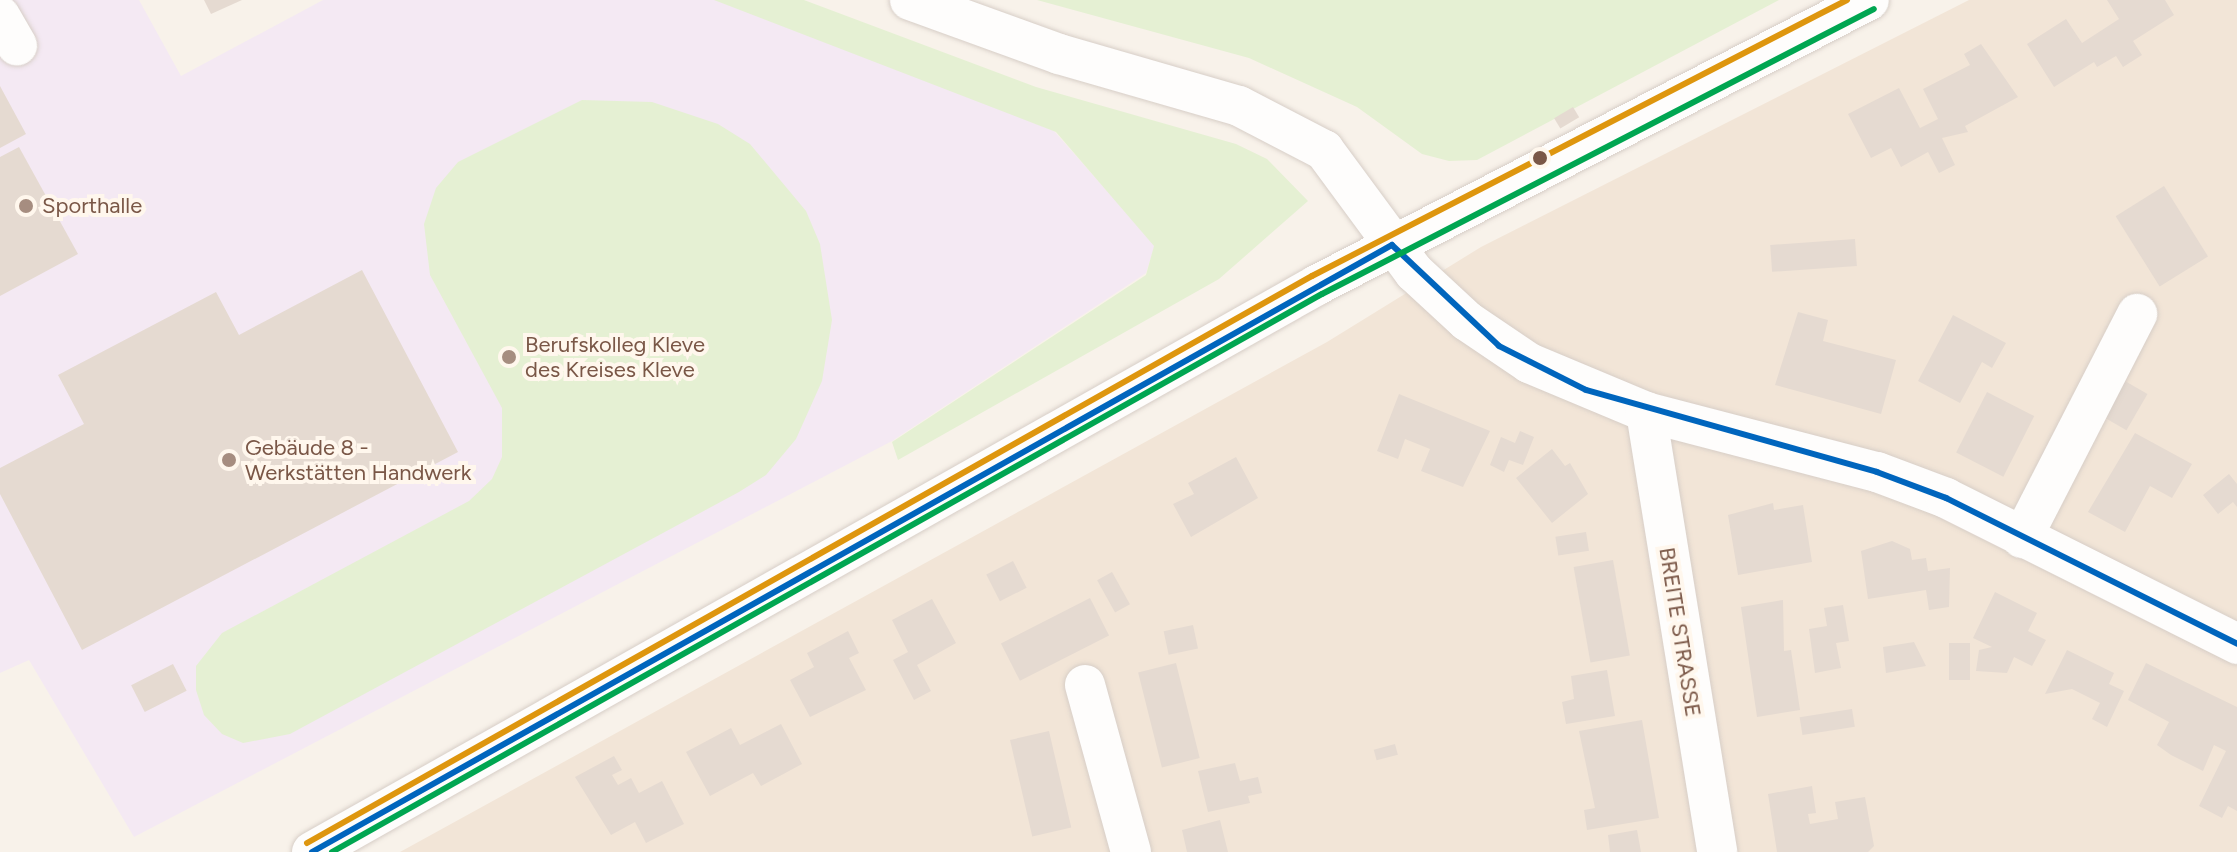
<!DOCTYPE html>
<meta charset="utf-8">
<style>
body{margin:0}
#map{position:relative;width:2237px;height:852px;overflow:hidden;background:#f8f2ea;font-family:Figtree,sans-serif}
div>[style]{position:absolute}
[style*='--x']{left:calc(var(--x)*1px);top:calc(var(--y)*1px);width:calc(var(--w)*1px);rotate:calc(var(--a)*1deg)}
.residential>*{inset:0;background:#f2e5d7}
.education>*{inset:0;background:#f4e9f3}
.green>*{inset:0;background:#e5f0d3}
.building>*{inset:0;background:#e5dad1;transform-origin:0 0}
.roads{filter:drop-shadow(0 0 2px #d7cec7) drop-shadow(0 0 2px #d7cec7)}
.minor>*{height:40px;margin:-20px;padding:0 20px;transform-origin:20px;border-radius:20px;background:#fefdfc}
.bus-1>*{height:6px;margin:-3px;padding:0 3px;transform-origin:3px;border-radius:3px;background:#0065bd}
.bus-2>*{height:6px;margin:-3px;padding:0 3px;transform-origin:3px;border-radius:3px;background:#00a651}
.bus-3>*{height:6px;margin:-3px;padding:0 3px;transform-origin:3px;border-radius:3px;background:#de960e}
.dots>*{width:22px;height:22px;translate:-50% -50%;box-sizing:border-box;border:4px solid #fff7ed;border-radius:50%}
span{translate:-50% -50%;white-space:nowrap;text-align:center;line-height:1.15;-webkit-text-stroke:8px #fff7ed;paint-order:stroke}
.poi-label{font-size:22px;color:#7a5747}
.left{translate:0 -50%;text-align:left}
.street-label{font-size:22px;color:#7a5747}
</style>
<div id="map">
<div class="residential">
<div style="clip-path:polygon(1969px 0,2237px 0,2237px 852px,400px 852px,1327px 342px,1481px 247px)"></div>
</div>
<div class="education">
<div style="clip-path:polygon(0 0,139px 0,181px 76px,323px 0,730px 0,1054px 131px,1155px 245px,1146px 273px,892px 441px,134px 837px,29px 660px,0 673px)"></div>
</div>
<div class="green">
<div style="clip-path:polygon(714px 0,804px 0,1036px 87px,1236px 144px,1267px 159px,1308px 201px,1219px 279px,898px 460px,892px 442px,1146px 275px,1154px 246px,1056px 132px)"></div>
<div style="clip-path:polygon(1037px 0,1779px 0,1477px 160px,1449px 161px,1422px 154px,1357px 107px,1249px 58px)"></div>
<div style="clip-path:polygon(582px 100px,652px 102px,718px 124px,750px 144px,806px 211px,820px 244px,832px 320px,822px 381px,796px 439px,766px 475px,739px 492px,290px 734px,243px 743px,222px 734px,204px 715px,196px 690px,196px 666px,222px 633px,469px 501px,492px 479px,502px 457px,502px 408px,430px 275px,424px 224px,436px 188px,458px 162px)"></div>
</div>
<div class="building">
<div style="clip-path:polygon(204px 0,242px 0,211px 14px)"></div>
<div style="clip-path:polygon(2107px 0,2165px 0,2174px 15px,2133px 41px,2142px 55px,2123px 67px,2116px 56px,2097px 67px,2094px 62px,2054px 87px,2027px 44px,2066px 19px,2082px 43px,2119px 19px)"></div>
<div style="clip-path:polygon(1981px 44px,2018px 97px,1965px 126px,1968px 132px,1942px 138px,1955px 165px,1939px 173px,1928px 152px,1901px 167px,1891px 148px,1871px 158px,1848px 114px,1899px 88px,1920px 128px,1938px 119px,1923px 89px,1970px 65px,1964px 54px)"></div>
<div style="clip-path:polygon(0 86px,26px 134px,0 148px)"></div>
<div style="left:1573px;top:107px;width:12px;height:22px;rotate:59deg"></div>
<div style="clip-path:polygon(19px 147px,78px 254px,0 296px,0 157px)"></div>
<div style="left:2164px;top:186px;width:83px;height:57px;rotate:58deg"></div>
<div style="left:1855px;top:239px;width:27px;height:85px;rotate:86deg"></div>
<div style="clip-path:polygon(362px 270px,458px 452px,82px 650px,0 494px,0 468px,84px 424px,58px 375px,216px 292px,239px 335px)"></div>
<div style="clip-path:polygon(1798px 312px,1828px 320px,1823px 341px,1896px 360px,1881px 414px,1775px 385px)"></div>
<div style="clip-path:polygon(1953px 315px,2006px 343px,1992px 368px,1982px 362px,1960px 403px,1918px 381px)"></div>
<div style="left:2118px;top:377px;width:34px;height:42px;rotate:30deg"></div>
<div style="left:1987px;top:392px;width:53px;height:68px;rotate:27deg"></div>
<div style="clip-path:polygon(1399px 394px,1490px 431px,1463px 487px,1421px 471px,1430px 449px,1405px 439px,1398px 459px,1377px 451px)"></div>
<div style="clip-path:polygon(1520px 431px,1534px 437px,1523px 465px,1509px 460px,1504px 472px,1490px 465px,1501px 437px,1515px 443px)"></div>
<div style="clip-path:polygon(2135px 433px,2192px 464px,2172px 498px,2150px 486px,2125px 532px,2088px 512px)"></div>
<div style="clip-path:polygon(1552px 449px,1565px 466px,1570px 463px,1588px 494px,1552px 523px,1516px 478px)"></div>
<div style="clip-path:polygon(1236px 457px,1258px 498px,1191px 537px,1173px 504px,1194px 494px,1188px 483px)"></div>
<div style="clip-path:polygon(2229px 474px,2237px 484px,2237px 507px,2233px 502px,2218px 514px,2203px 495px)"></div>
<div style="clip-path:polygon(1773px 503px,1774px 510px,1803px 505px,1812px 562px,1738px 575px,1728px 515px)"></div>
<div style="left:1586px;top:532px;width:19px;height:31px;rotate:81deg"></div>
<div style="clip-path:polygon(1892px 541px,1910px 549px,1912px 560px,1926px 558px,1928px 571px,1950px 568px,1949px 607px,1929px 610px,1926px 590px,1868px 599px,1861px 551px)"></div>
<div style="left:1613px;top:560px;width:97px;height:40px;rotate:80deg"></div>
<div style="left:1013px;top:561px;width:30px;height:30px;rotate:63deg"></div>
<div style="left:1112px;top:572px;width:37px;height:17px;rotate:61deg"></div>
<div style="clip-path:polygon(1995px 592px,2037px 613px,2028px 631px,2046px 640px,2032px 666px,2014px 657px,2007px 673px,1976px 671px,1979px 650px,1992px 647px,1973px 638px)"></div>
<div style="left:1090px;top:598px;width:42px;height:100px;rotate:63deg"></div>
<div style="clip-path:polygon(932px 599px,956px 643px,917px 665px,931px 691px,914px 700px,893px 660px,908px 652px,892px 620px)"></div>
<div style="clip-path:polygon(1783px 600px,1784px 651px,1791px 650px,1800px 710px,1757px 717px,1741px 607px)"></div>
<div style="clip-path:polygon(1843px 605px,1849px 641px,1836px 643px,1841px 668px,1815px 673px,1809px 629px,1827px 626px,1824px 608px)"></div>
<div style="left:1193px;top:625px;width:24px;height:30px;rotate:78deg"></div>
<div style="clip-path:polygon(848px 631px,859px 653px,849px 658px,866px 690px,810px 717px,790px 680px,814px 667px,807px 653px)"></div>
<div style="clip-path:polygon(1914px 642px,1926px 666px,1886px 673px,1883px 647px)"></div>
<div style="left:1949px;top:643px;width:21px;height:37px"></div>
<div style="clip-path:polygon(2067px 650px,2114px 673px,2109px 684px,2124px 691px,2107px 727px,2092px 719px,2100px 703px,2072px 689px,2045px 694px)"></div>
<div style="left:1176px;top:663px;width:98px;height:39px;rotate:76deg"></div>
<div style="clip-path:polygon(2146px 663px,2237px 707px,2237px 811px,2228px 806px,2222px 818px,2199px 806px,2226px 751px,2214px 745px,2203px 771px,2171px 755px,2157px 745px,2169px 722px,2128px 700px)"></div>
<div style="left:173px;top:664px;width:30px;height:47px;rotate:63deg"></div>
<div style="clip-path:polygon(1607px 670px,1615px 716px,1566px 724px,1562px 702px,1574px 699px,1571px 676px)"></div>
<div style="left:1852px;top:709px;width:18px;height:53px;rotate:81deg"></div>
<div style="clip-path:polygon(1642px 720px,1659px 818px,1587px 830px,1584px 810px,1595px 808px,1579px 731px)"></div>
<div style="clip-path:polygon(781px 724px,802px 764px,761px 786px,753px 773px,710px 796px,686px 752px,731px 728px,740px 745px)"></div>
<div style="left:1049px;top:731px;width:99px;height:40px;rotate:77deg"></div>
<div style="left:1395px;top:744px;width:11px;height:22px;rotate:75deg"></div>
<div style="clip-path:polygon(614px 756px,622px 770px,612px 775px,618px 785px,631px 778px,639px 793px,662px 781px,684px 824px,646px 843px,635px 822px,611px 835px,575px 777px)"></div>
<div style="clip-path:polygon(1235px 763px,1240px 781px,1258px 777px,1262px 793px,1248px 796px,1250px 803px,1208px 812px,1198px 771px)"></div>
<div style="clip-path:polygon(1812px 786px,1816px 813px,1808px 814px,1810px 824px,1838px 819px,1835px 802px,1865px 797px,1874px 846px,1868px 852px,1777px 852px,1768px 794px)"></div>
<div style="clip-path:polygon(1220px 820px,1228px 852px,1187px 852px,1182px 830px)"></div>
<div style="clip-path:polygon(1637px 830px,1641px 852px,1610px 852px,1608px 835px)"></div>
</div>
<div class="roads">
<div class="minor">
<div style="--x:910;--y:0;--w:158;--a:19.9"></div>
<div style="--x:1059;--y:54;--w:187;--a:16.1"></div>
<div style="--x:1239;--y:106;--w:96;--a:27.4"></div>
<div style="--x:1324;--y:150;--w:152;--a:53.6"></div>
<div style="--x:1414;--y:272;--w:72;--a:42.8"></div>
<div style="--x:1467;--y:321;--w:75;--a:34.1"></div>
<div style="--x:1529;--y:363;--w:127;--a:22.7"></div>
<div style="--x:1646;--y:412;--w:239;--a:14.6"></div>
<div style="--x:1877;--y:472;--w:74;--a:20.6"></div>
<div style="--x:1946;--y:498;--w:326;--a:26.6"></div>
<div style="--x:0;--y:16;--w:34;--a:60"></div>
<div style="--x:1646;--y:412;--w:446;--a:80.8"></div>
<div style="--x:2022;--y:538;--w:252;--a:-62.8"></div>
<div style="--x:1085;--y:685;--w:173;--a:74.6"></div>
<div style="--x:312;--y:852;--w:1154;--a:-29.43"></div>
<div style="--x:1317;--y:285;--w:621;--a:-27.31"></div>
</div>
</div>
<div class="bus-1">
<div style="--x:1392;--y:245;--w:147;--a:43.3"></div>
<div style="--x:1499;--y:346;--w:97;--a:26.8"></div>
<div style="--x:1586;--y:390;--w:302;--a:15.7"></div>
<div style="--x:1877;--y:472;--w:74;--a:20.6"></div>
<div style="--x:1946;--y:498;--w:326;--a:26.6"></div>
<div style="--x:312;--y:852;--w:1239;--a:-29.34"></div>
</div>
<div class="bus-2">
<div style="--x:332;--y:852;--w:1136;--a:-29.41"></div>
<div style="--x:1322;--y:294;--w:621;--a:-27.31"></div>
</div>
<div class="bus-3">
<div style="--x:307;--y:843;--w:1154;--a:-29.43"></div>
<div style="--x:1312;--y:276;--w:602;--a:-27.29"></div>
</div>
<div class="dots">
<div style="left:1540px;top:158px;background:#7a5747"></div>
<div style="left:26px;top:206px;background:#a68d80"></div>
<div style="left:509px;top:357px;background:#a68d80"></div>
<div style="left:229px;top:460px;background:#a68d80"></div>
</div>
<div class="poi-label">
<span class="left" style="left:42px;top:206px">Sporthalle</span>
<span class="left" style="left:525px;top:357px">Berufskolleg Kleve<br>des Kreises Kleve</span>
<span class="left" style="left:245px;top:460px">Gebäude 8 -<br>Werkstätten Handwerk</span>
</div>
<div class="street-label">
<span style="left:1680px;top:632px;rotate:81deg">BREITE STRASSE</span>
</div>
</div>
